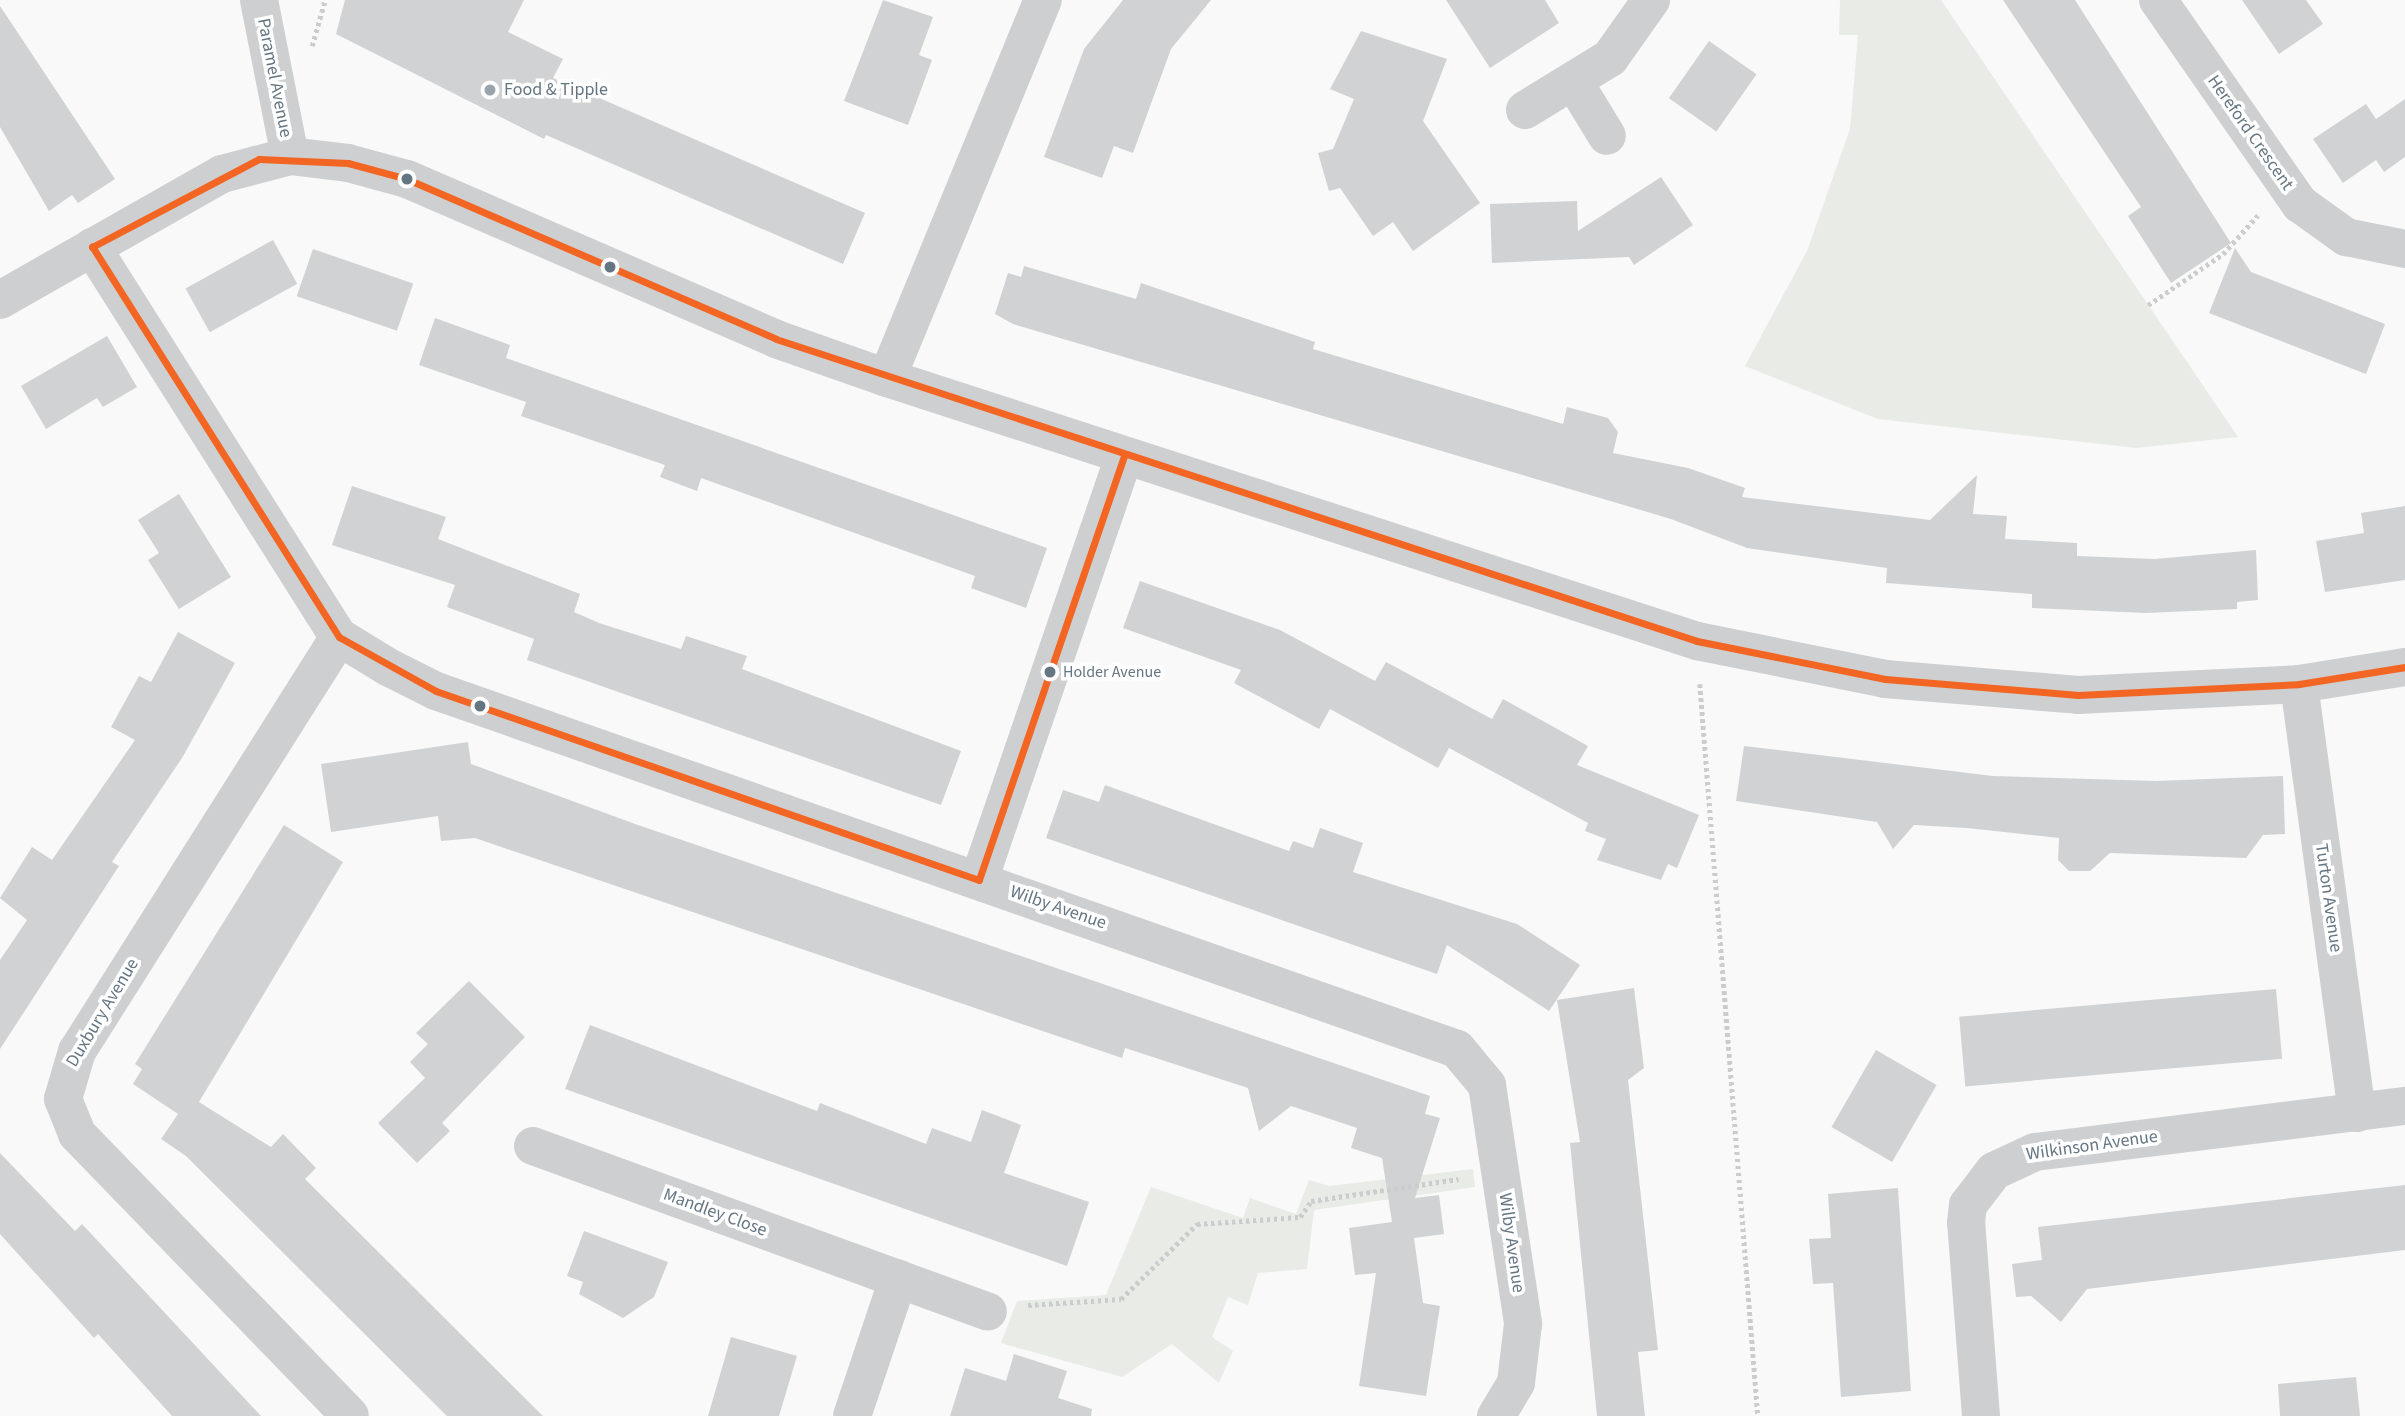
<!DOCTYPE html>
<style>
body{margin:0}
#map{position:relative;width:2405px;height:1416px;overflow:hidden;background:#f9f9f9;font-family:"Source Sans 3",sans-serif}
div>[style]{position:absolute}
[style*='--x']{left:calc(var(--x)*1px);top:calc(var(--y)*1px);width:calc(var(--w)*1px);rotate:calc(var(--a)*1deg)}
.green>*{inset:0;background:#e8ebe6}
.building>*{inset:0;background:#d0d2d3;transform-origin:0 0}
.path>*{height:4.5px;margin-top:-2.25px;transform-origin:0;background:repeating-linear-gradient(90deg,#cbcccd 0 3.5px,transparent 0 7px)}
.minor>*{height:38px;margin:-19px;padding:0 19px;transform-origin:19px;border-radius:19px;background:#cecfd0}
.tertiary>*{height:38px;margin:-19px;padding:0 19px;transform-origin:19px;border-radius:19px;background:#cecfd0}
.bus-1>*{height:7px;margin:-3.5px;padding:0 3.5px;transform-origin:3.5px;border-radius:3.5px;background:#f26522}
.dots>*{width:19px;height:19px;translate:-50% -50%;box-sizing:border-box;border:4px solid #fff;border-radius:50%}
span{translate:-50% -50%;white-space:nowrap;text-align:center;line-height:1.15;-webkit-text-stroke:7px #fff;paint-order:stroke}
.bus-label{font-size:16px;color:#657683}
.left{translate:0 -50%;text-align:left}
.street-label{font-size:18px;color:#657683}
.poi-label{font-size:18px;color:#657683}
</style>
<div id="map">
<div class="green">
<div style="clip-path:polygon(1840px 0,1941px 0,2238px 437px,2136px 448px,1878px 419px,1745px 366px,1807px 251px,1850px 129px,1858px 35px,1839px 35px)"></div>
<div style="clip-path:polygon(1473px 1169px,1475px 1187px,1314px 1210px,1307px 1269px,1258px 1273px,1248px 1305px,1228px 1297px,1212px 1337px,1233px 1351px,1219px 1383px,1172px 1344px,1122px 1377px,1001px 1343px,1017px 1301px,1106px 1295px,1151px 1187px,1243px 1218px,1250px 1198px,1296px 1214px,1309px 1180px,1329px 1186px)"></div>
</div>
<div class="building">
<div style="clip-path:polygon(345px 0,524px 0,508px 32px,563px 59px,553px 78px,865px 213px,843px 264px,546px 135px,544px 139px,336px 34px)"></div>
<div style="clip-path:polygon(883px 0,933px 17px,919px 55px,932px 60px,908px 125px,844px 101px)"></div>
<div style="clip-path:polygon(1123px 0,1211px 0,1171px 49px,1133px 153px,1114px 146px,1102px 178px,1044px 157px,1084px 49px)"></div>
<div style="clip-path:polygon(1446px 0,1545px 0,1559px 23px,1490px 68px)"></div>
<div style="clip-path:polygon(2003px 0,2075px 0,2231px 243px,2171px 283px,2128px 216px,2141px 207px)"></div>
<div style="clip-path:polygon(2242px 0,2306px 0,2323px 24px,2279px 54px)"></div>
<div style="clip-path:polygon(0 6px,115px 179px,78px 203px,72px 195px,49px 211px,0 127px)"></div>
<div style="clip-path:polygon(1361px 31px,1447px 59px,1423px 121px,1480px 203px,1413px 251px,1393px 222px,1373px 236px,1340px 188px,1329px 191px,1318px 153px,1333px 149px,1354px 99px,1330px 89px)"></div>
<div style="left:1709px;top:41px;width:58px;height:70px;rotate:35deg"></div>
<div style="clip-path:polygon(2405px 99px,2405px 157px,2384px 172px,2376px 160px,2343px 183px,2313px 139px,2366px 104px,2376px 119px)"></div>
<div style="clip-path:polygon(1661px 177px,1693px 225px,1634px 265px,1629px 257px,1492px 263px,1490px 204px,1577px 201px,1578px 231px)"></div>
<div style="left:273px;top:240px;width:50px;height:100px;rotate:61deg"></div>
<div style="clip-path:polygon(2235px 248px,2251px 272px,2385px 324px,2366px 374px,2209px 313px)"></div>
<div style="left:313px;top:249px;width:106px;height:50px;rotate:19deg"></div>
<div style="clip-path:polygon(1024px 266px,1136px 299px,1141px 283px,1315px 342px,1313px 349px,1563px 424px,1567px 407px,1608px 418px,1618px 432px,1613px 453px,1688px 468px,1745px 488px,1742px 497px,1930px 520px,1977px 475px,1973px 514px,2007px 516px,2005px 539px,2077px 543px,2077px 556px,2155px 559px,2256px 550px,2258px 600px,2237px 602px,2237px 609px,2146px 613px,2032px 608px,2032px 594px,1886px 583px,1887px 568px,1747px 548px,1671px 519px,1013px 324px,995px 314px,1008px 273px,1021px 277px)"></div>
<div style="clip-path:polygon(435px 318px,510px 345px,506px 358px,1047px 548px,1026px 608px,971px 588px,975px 576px,701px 478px,697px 491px,660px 477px,665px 465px,521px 416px,526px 402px,419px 365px)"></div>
<div style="clip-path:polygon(107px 336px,137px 387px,103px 407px,97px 398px,46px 429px,21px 386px)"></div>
<div style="clip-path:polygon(352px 486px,446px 517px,438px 539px,580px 594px,574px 612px,599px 623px,681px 649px,686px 636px,747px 656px,742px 669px,961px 751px,941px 805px,527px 660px,534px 639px,447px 607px,455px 585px,332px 545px)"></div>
<div style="clip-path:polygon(179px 494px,231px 577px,179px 609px,148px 560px,159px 553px,138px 520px)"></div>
<div style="clip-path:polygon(2405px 506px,2405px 580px,2325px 592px,2316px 541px,2364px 533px,2361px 513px)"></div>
<div style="clip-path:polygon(1140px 581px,1280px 630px,1375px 681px,1386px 662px,1492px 719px,1503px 699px,1588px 746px,1577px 765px,1699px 815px,1677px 868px,1668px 864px,1661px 880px,1597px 860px,1606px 839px,1585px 831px,1588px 823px,1449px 748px,1438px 768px,1330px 709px,1319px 729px,1234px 683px,1241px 670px,1123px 628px)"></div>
<div style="clip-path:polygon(178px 632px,235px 663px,182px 758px,112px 862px,119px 866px,0 1049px,0 960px,27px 920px,0 898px,32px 847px,52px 860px,135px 740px,111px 727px,139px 676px,151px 682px)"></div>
<div style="clip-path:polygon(468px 742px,471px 764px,638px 825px,1430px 1096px,1425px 1114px,1440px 1118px,1415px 1198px,1439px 1195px,1444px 1234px,1414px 1238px,1423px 1303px,1440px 1306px,1426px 1396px,1359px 1386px,1376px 1273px,1355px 1275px,1349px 1228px,1392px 1222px,1382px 1158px,1351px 1148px,1357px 1128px,1291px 1106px,1259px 1131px,1248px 1088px,1125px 1048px,1122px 1058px,475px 838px,441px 841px,438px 816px,331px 832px,321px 764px)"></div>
<div style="clip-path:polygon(1744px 746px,1993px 776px,2156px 781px,2283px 776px,2285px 834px,2263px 835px,2246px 858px,2110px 853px,2090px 871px,2069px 871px,2058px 860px,2059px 838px,1967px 828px,1914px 825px,1893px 849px,1877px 822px,1736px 801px)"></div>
<div style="clip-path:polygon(1105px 785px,1289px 851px,1293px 841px,1313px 848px,1320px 828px,1363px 843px,1353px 872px,1517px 924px,1580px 965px,1549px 1011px,1447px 945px,1437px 974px,1046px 838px,1063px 790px,1099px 802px)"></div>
<div style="clip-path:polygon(284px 825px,343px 862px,199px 1102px,271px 1147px,283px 1134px,316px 1168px,305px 1179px,543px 1416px,447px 1416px,186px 1156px,161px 1139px,178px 1114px,133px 1084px,142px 1069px,135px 1064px)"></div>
<div style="clip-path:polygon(469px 981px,525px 1037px,442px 1123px,450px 1131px,417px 1163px,378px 1123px,425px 1078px,410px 1062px,428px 1044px,416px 1033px)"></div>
<div style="clip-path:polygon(1634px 988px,1644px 1068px,1628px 1080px,1658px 1350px,1638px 1352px,1645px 1416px,1597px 1416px,1570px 1143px,1580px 1142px,1557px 1000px)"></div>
<div style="left:2276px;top:989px;width:70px;height:318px;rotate:85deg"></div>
<div style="clip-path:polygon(590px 1025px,817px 1111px,820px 1103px,926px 1144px,932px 1128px,971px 1142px,982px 1110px,1021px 1125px,1004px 1173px,1089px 1202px,1067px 1266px,565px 1089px)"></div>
<div style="left:1876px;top:1050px;width:70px;height:89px;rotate:30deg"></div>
<div style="clip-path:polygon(0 1153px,75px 1231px,82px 1224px,261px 1416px,172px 1416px,98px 1334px,94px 1338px,0 1234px)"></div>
<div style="clip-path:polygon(2405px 1185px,2405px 1250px,2087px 1289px,2061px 1322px,2031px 1296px,2016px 1297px,2012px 1264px,2042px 1260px,2038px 1227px)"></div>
<div style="clip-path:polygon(1898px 1188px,1911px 1391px,1841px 1397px,1833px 1283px,1813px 1284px,1809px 1239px,1831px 1238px,1828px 1194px)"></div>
<div style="clip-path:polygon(584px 1231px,668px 1262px,654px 1297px,623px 1318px,579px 1294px,583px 1282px,567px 1276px)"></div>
<div style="clip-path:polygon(731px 1337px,797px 1356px,779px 1416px,708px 1416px)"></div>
<div style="clip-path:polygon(1014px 1354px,1067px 1371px,1058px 1398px,1092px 1409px,1091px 1416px,950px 1416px,965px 1368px,1006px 1381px)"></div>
<div style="clip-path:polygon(2356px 1377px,2360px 1416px,2280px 1416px,2278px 1384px)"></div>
</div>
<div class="path">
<div style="--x:312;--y:46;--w:48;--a:-74.2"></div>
<div style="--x:2148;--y:305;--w:91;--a:-34.2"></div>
<div style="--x:2223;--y:254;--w:52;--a:-48.1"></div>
<div style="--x:1700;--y:684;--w:734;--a:85.47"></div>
<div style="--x:1028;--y:1305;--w:93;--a:-3.7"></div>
<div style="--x:1121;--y:1299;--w:107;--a:-44.6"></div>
<div style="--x:1197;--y:1224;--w:103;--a:-3.9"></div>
<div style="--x:1300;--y:1217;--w:19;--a:-55"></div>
<div style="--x:1311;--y:1201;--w:149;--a:-8.5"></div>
</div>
<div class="minor">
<div style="--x:259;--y:0;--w:159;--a:78.8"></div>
<div style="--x:2158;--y:0;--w:249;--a:55.2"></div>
<div style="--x:2300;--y:204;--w:57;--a:35.7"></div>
<div style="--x:2346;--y:237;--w:60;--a:11.5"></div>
<div style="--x:1574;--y:82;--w:63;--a:58.6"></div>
<div style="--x:1525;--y:110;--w:100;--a:-31.5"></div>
<div style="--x:1610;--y:58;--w:71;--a:-54.7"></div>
<div style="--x:92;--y:247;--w:462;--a:57.7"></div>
<div style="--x:339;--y:637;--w:57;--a:31.5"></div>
<div style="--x:388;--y:667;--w:54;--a:26.6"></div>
<div style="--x:436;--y:691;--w:1082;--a:19.32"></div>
<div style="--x:1457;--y:1049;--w:47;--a:50.2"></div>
<div style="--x:1487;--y:1085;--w:242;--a:81.4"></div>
<div style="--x:1523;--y:1324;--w:59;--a:96.8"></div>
<div style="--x:1516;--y:1383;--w:39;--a:121"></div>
<div style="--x:887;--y:378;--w:409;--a:-67.6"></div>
<div style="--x:339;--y:637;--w:490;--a:122.3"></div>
<div style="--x:77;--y:1051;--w:50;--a:106.3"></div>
<div style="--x:63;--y:1099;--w:38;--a:68"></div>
<div style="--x:77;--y:1134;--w:392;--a:45.9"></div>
<div style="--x:2299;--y:684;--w:433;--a:82.3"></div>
<div style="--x:979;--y:880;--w:448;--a:-71.1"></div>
<div style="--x:533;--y:1146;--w:484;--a:20"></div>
<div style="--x:852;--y:1416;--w:145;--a:-71.4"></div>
<div style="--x:1981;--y:1416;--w:194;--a:-94.4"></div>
<div style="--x:1966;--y:1223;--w:18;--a:-84"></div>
<div style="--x:1968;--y:1205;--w:43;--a:-52.6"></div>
<div style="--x:1994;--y:1171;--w:45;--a:-24.9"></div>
<div style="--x:2035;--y:1152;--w:373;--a:-7.1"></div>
</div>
<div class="tertiary">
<div style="--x:0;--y:300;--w:255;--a:-29.6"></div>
<div style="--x:222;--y:174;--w:70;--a:-14.8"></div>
<div style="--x:290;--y:156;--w:58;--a:6.9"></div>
<div style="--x:348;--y:163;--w:61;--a:15.2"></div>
<div style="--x:407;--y:179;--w:402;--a:23.4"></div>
<div style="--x:776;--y:339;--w:118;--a:19.4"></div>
<div style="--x:887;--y:378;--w:852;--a:17.99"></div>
<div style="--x:1697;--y:641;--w:192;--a:11.4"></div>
<div style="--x:1885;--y:679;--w:194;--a:4.7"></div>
<div style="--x:2078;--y:695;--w:221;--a:-2.8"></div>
<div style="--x:2299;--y:684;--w:107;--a:-9.1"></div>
</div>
<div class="bus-1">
<div style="--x:1124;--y:456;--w:448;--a:108.9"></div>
<div style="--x:979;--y:880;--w:575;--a:-160.81"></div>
<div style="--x:436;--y:691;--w:111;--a:-150.9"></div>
<div style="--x:339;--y:637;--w:462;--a:-122.3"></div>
<div style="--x:92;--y:247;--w:189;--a:-27.8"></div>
<div style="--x:259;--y:159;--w:89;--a:2.6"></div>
<div style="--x:348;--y:163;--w:61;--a:15.2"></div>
<div style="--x:407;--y:179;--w:402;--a:23.4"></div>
<div style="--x:776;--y:339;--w:969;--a:18.15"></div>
<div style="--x:1697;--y:641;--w:192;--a:11.4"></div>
<div style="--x:1885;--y:679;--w:194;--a:4.7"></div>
<div style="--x:2078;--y:695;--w:221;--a:-2.8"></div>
<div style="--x:2299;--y:684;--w:107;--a:-9.1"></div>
</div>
<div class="dots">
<div style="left:490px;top:90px;background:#99a4ac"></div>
<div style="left:407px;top:179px;background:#657683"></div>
<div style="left:610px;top:267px;background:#657683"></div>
<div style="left:1050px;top:672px;background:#657683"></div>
<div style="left:480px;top:706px;background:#657683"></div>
</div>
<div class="bus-label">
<span class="left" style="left:1063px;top:672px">Holder Avenue</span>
</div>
<div class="street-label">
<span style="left:274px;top:78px;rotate:79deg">Paramel Avenue</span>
<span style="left:2250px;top:133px;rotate:55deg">Hereford Crescent</span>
<span style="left:2328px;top:898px;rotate:82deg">Turton Avenue</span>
<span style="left:1058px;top:908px;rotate:19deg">Wilby Avenue</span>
<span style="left:103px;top:1013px;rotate:-59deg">Duxbury Avenue</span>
<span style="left:2092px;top:1146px;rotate:-8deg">Wilkinson Avenue</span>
<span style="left:715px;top:1213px;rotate:20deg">Mandley Close</span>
<span style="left:1511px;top:1243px;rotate:82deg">Wilby Avenue</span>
</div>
<div class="poi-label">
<span class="left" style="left:504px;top:90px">Food &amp; Tipple</span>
</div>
</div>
